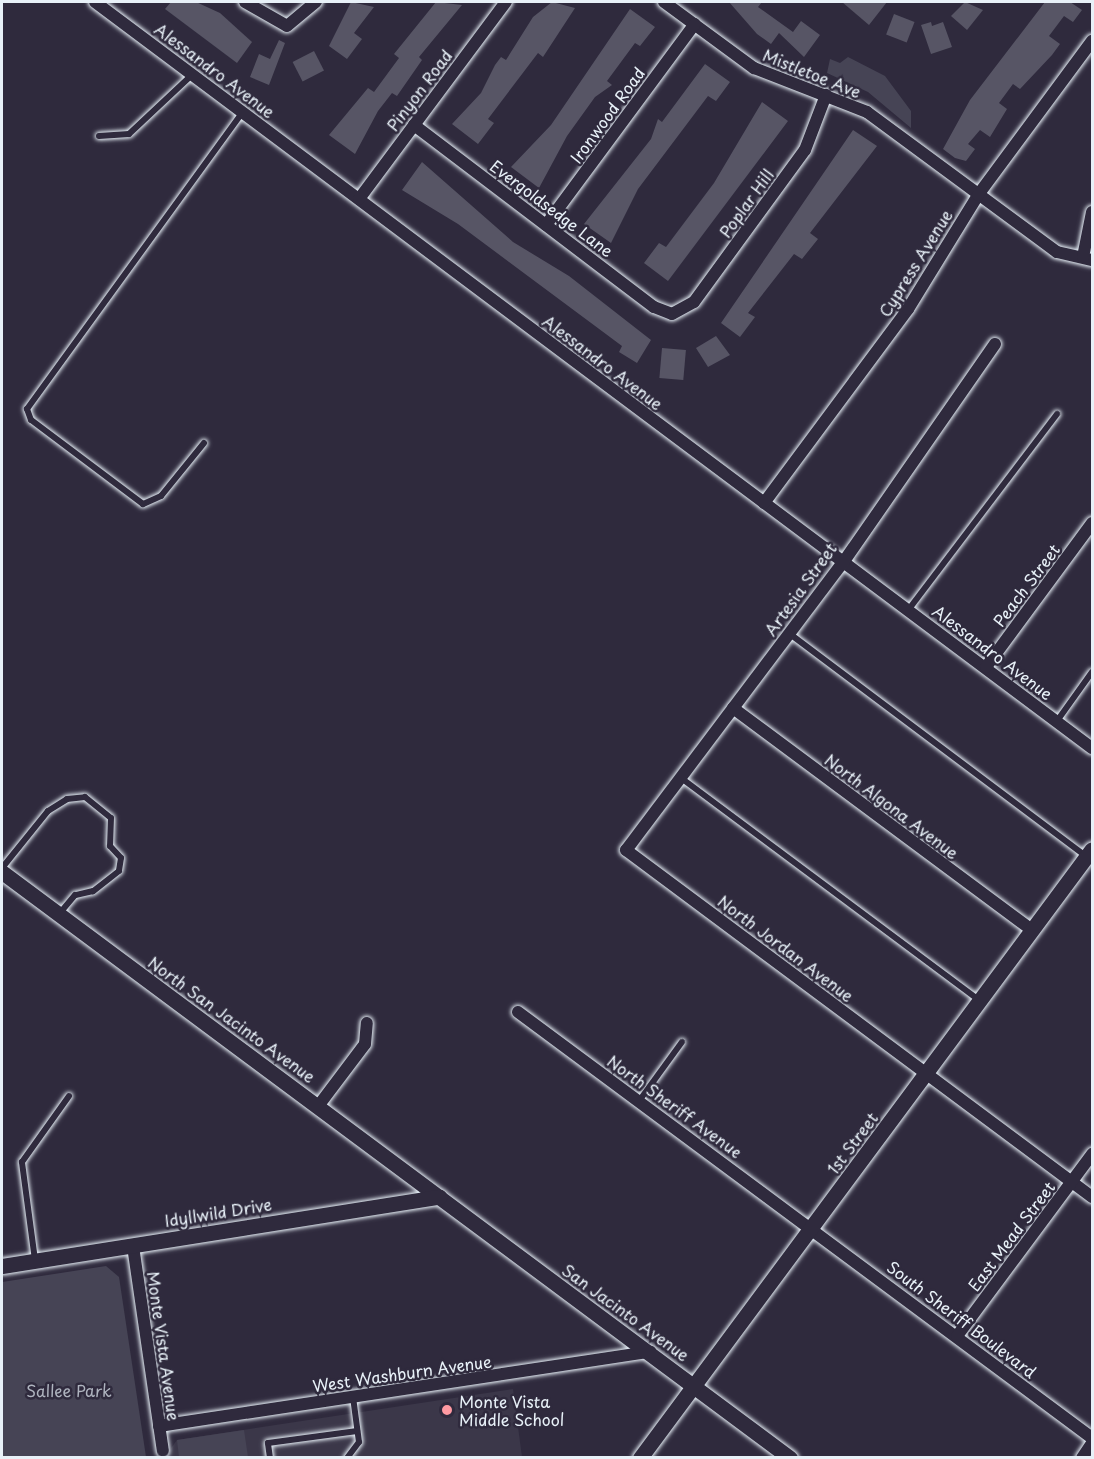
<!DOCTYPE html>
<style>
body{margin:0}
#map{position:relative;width:1094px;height:1459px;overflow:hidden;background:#2f2a3d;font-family:"Playpen Sans",sans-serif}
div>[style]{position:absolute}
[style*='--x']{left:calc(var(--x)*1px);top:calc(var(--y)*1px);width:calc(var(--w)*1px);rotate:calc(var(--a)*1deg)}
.built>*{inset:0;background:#3b3749}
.green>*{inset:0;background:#464455}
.building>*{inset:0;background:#575565;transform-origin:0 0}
.roads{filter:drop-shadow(0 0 2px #e8f1f8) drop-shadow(0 0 2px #e8f1f8)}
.service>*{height:6px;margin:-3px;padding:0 3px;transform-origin:3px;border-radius:3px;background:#2f2a3d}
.minor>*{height:12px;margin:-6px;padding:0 6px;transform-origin:6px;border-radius:6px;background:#2f2a3d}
.tertiary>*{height:15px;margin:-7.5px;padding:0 7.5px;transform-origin:7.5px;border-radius:7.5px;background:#2f2a3d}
.dots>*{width:16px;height:16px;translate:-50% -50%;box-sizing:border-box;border:3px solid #2f2a3d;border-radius:50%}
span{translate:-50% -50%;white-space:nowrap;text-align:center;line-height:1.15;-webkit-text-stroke:5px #2f2a3d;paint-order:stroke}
.street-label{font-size:16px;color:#e8f1f8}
.park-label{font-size:16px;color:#afb4bf}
.poi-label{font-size:16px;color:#e8f1f8}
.left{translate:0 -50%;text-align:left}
.frame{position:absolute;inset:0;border:3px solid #e8f1f8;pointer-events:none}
</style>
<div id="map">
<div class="built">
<div style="clip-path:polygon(513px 1389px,522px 1457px,164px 1458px,177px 1440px)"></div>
</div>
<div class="green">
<div style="clip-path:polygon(848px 57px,885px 76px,911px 111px,911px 128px,868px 92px,827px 73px,830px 59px,840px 63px)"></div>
<div style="clip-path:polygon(106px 1266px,119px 1277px,146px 1457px,2px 1457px,2px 1282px)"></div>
<div style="clip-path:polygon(244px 1430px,248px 1457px,179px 1457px,177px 1440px)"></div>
</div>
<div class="building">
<div style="clip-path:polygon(171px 2px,196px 2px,220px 13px,252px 42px,237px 63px,165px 9px)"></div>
<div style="clip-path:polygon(351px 2px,374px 7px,354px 33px,362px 39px,347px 59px,329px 46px)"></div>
<div style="clip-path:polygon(436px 2px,462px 5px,419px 57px,422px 60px,397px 96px,392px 93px,378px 111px,355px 154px,329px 135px,368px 88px,374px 92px,399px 58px,394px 54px)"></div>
<div style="clip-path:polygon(552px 2px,575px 8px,543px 57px,538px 53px,488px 119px,494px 123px,478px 144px,452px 124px,481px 93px,495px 65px,501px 57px,506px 60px,533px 17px)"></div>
<div style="clip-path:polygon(729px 2px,762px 2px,758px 7px,793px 32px,801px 21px,820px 35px,804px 57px,779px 33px,771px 44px,757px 34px)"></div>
<div style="clip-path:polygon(842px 2px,887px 2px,869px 25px)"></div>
<div style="clip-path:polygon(965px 2px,983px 10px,967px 30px,951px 16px)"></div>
<div style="clip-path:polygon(1045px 2px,1070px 2px,1082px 10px,1073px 22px,1064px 16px,1049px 36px,1060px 44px,1052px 55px,1020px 89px,1013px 84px,999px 103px,1007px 109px,990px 137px,980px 130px,968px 144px,975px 149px,966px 161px,955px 158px,943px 149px,970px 100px)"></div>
<div style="clip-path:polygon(630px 9px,655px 27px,640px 46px,635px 43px,607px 81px,612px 85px,595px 97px,567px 136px,539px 188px,511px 167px,551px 125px)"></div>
<div style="left:894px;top:14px;width:22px;height:22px;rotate:21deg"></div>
<div style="clip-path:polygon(931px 22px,932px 26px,943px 22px,952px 47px,931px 54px,921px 25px)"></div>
<div style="clip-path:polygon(279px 40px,285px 43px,269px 85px,250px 77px,259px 54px,270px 59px)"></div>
<div style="left:314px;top:51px;width:22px;height:24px;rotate:63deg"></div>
<div style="clip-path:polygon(705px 64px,730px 82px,716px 101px,708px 96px,638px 189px,611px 243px,584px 224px,651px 139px,658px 119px,662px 122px)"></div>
<div style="clip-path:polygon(762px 102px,788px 121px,668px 281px,644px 263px,659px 243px,666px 247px,714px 183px)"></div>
<div style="clip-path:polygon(853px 130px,877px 146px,810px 233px,818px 239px,802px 259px,794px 254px,748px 313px,755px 317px,740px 337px,721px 323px)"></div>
<div style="clip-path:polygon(422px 162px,513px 242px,569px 276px,651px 340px,637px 363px,619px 352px,622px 346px,458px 224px,402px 190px)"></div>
<div style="clip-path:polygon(716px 336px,730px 355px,708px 367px,696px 348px)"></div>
<div style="left:662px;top:348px;width:24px;height:30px;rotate:5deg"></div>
</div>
<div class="roads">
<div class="service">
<div style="--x:99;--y:136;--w:30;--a:-4"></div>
<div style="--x:129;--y:134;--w:88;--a:-43.2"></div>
<div style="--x:204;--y:443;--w:68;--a:129.1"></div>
<div style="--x:161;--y:496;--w:20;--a:156"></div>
<div style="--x:143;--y:504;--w:140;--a:-143.1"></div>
<div style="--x:31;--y:420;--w:12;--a:-110"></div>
<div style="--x:27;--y:409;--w:367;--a:-54"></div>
<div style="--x:909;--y:609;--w:245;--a:-52.8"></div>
<div style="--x:790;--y:634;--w:370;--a:36.9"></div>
<div style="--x:1057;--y:721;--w:60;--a:-54.5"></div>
<div style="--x:681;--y:778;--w:370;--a:36.7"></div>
<div style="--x:2;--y:868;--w:73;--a:-51.1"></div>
<div style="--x:48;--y:811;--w:22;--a:-32"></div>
<div style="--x:67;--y:799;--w:18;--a:-6"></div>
<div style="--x:85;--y:797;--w:33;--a:39"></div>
<div style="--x:111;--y:818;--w:28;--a:92"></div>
<div style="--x:110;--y:846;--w:16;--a:47"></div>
<div style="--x:121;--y:858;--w:13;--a:99"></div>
<div style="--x:119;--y:871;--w:33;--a:142"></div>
<div style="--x:93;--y:891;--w:18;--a:167"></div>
<div style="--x:75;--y:895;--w:23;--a:130"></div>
<div style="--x:639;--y:1101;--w:73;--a:-53.9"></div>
<div style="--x:35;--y:1260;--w:99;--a:-97.6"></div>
<div style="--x:22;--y:1162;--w:81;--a:-54.5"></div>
<div style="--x:270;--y:1458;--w:15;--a:-98"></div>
<div style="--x:268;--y:1443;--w:90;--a:-7.7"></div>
<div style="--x:347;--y:1458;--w:20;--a:-53"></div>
<div style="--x:359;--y:1442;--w:45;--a:-97.6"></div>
</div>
<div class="minor">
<div style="--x:95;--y:2;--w:1245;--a:36.81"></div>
<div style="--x:245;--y:2;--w:48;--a:29.7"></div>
<div style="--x:287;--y:26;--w:38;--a:-40"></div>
<div style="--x:664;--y:2;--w:112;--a:36.3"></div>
<div style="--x:754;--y:68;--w:121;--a:21.3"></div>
<div style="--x:867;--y:112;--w:236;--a:36.4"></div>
<div style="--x:1057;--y:252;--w:36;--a:13"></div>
<div style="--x:414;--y:125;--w:301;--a:37.2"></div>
<div style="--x:654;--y:307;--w:19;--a:21"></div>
<div style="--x:672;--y:314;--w:25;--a:-29"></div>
<div style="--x:694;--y:302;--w:188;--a:-53.9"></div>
<div style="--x:805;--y:150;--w:59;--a:-69.1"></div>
<div style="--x:359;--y:199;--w:246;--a:-53.3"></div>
<div style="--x:546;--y:225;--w:250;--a:-53.5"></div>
<div style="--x:1083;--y:257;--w:46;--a:-78.7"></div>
<div style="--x:995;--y:344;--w:264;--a:124.8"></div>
<div style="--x:844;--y:561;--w:362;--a:127"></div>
<div style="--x:626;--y:850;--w:581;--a:36.67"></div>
<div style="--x:764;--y:503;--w:242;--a:-53.4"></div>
<div style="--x:908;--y:309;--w:134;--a:-58.4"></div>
<div style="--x:978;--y:195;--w:192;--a:-53.5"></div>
<div style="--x:986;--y:667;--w:179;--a:-53.6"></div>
<div style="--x:733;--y:708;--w:372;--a:36.6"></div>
<div style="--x:518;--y:1012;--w:715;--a:36.58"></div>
<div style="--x:319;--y:1105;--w:76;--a:-53"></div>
<div style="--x:365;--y:1044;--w:21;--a:-85"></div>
<div style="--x:133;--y:1246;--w:207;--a:81.7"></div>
<div style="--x:957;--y:1336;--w:227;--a:-53.4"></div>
<div style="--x:159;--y:1426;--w:497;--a:-8.6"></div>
<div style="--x:1082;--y:1458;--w:18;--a:-56"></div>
</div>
<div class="tertiary">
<div style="--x:2;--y:872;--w:982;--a:36.64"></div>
<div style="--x:2;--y:1266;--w:443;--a:-9"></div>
<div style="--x:640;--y:1458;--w:758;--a:-53.42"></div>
</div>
</div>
<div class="dots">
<div style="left:447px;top:1410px;background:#ff9aa2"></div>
</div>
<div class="street-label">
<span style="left:215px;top:70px;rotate:37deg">Alessandro Avenue</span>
<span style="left:812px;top:73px;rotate:22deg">Mistletoe Ave</span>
<span style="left:419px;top:90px;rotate:-53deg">Pinyon Road</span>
<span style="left:607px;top:115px;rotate:-54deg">Ironwood Road</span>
<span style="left:746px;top:203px;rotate:-54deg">Poplar Hill</span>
<span style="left:552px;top:208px;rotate:37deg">Evergoldsedge Lane</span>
<span style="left:915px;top:263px;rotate:-58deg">Cypress Avenue</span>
<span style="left:603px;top:362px;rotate:37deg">Alessandro Avenue</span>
<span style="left:1026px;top:585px;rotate:-53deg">Peach Street</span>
<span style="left:800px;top:589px;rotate:-54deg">Artesia Street</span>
<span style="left:993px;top:652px;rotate:37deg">Alessandro Avenue</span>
<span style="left:892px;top:806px;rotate:37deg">North Algona Avenue</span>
<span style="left:786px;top:948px;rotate:37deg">North Jordan Avenue</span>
<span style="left:232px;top:1019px;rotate:36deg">North San Jacinto Avenue</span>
<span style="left:675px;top:1106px;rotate:36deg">North Sheriff Avenue</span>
<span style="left:852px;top:1143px;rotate:-53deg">1st Street</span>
<span style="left:218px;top:1212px;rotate:-9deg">Idyllwild Drive</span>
<span style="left:1011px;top:1236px;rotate:-53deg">East Mead Street</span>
<span style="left:626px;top:1312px;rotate:36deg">San Jacinto Avenue</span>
<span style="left:962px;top:1319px;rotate:37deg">South Sheriff Boulevard</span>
<span style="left:164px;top:1346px;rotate:82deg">Monte Vista Avenue</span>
<span style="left:402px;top:1373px;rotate:-8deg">West Washburn Avenue</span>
</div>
<div class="park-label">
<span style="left:69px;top:1390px">Sallee Park</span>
</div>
<div class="poi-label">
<span class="left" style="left:459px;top:1410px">Monte Vista<br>Middle School</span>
</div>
<div class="frame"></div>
</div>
